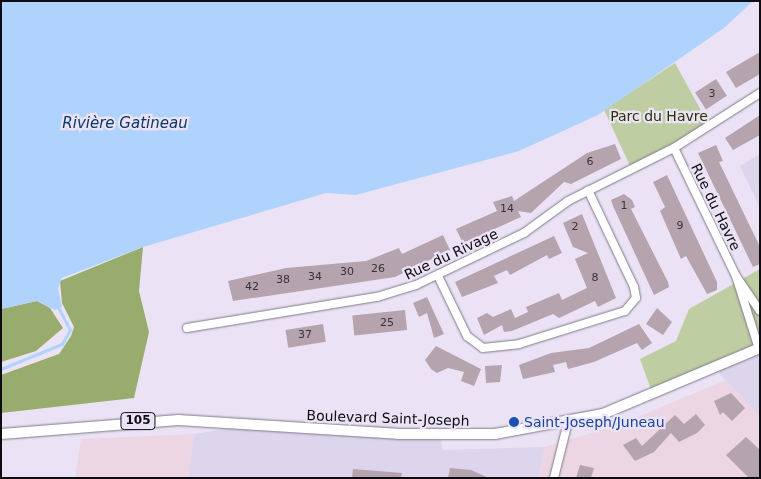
<!DOCTYPE html>
<meta charset="utf-8">
<style>
body{margin:0}
#map{position:relative;width:761px;height:479px;overflow:hidden;background:#ebe3f5;font-family:"DejaVu Sans",sans-serif}
div>[style]{position:absolute}
[style*='--x']{left:calc(var(--x)*1px);top:calc(var(--y)*1px);width:calc(var(--w)*1px);rotate:calc(var(--a)*1deg)}
.commercial>*{inset:0;background:#ddd5eb}
.industrial>*{inset:0;background:#ecd6e3}
.green>*{inset:0;background:#becda2}
.forest>*{inset:0;background:#98ac6d}
.water>*{inset:0;background:#afd3fd}
.stream>*{height:2.5px;margin:-1.25px;padding:0 1.25px;transform-origin:1.25px;border-radius:1.25px;background:#afd3fd}
.building>*{inset:0;background:#b5a3ad;transform-origin:0 0}
.roads{filter:drop-shadow(0 0 1px #7f7888) drop-shadow(0 0 1px #7f7888)}
.minor>*{height:8px;margin:-4px;padding:0 4px;transform-origin:4px;border-radius:4px;background:#fff}
.major>*{height:10px;margin:-5px;padding:0 5px;transform-origin:5px;border-radius:5px;background:#fff}
.dots>*{width:14px;height:14px;translate:-50% -50%;box-sizing:border-box;border:2px solid #ebe3f5;border-radius:50%}
span{translate:-50% -50%;white-space:nowrap;text-align:center;line-height:1.15;-webkit-text-stroke:4.5px #ebe3f5;paint-order:stroke}
.number-label{font-size:11px;color:#383238}
.number-label span{-webkit-text-stroke-width:0}
.shield-label span{padding:1px 4px;background:#ebe3f5;border:1px solid;border-radius:4px;-webkit-text-stroke-width:0}
.shield-label{font-size:12px;color:#0e0c11;font-weight:700}
.park-label{font-size:14px;color:#273302}
.street-label{font-size:14px;color:#0e0c11}
.transit-label{font-size:14px;color:#164399}
.left{translate:0 -50%;text-align:left}
.water-label{font-size:15px;color:#073866;font-style:italic}
.frame{position:absolute;inset:0;border:2px solid #0e0c11;pointer-events:none}
</style>
<div id="map">
<div class="commercial">
<div style="clip-path:polygon(760px 154px,760px 208px,740px 166px)"></div>
<div style="clip-path:polygon(760px 348px,760px 417px,715px 369px)"></div>
<div style="clip-path:polygon(251px 425px,440px 435px,443px 450px,545px 447px,538px 478px,188px 478px,194px 434px)"></div>
</div>
<div class="industrial">
<div style="clip-path:polygon(726px 380px,760px 417px,760px 478px,538px 478px,545px 447px,621px 424px)"></div>
<div style="clip-path:polygon(194px 434px,188px 478px,75px 478px,81px 439px)"></div>
</div>
<div class="green">
<div style="clip-path:polygon(675px 63px,709px 125px,632px 170px,604px 110px)"></div>
<div style="clip-path:polygon(760px 269px,760px 348px,653px 395px,640px 359px,676px 341px,689px 309px)"></div>
</div>
<div class="forest">
<div style="clip-path:polygon(143px 247px,139px 291px,149px 332px,134px 398px,1px 413px,1px 375px,59px 354px,71px 336px,74px 327px,62px 303px,60px 281px)"></div>
<div style="clip-path:polygon(37px 301px,50px 308px,63px 328px,36px 351px,1px 362px,1px 309px)"></div>
</div>
<div class="water">
<div style="clip-path:polygon(1px 1px,753px 1px,724px 28px,598px 115px,519px 151px,356px 195px,326px 193px,143px 247px,62px 278px,58px 289px,62px 307px,55px 310px,37px 301px,1px 309px)"></div>
</div>
<div class="stream">
<div style="--x:1;--y:369;--w:66;--a:-22.3"></div>
<div style="--x:62;--y:344;--w:16;--a:-60"></div>
<div style="--x:70;--y:330;--w:26;--a:-118"></div>
</div>
<div class="building">
<div style="clip-path:polygon(760px 52px,760px 74px,736px 88px,726px 72px)"></div>
<div style="left:716px;top:79px;width:20px;height:25px;rotate:57deg"></div>
<div style="clip-path:polygon(760px 115px,760px 135px,733px 150px,725px 138px)"></div>
<div style="clip-path:polygon(615px 144px,621px 159px,571px 184px,564px 182px,531px 213px,518px 211px,521px 217px,463px 243px,456px 229px,497px 211px,493px 202px,512px 196px,514px 201px,587px 153px)"></div>
<div style="clip-path:polygon(716px 145px,723px 161px,719px 162px,760px 247px,760px 264px,753px 267px,698px 153px)"></div>
<div style="clip-path:polygon(667px 175px,717px 282px,717px 290px,707px 294px,686px 256px,681px 259px,660px 211px,665px 207px,653px 182px)"></div>
<div style="clip-path:polygon(624px 194px,632px 200px,635px 207px,631px 209px,668px 282px,669px 287px,654px 295px,613px 206px,611px 200px)"></div>
<div style="clip-path:polygon(582px 214px,616px 298px,598px 307px,595px 301px,559px 318px,553px 314px,512px 331px,504px 332px,502px 325px,484px 335px,477px 318px,487px 313px,493px 317px,511px 309px,515px 318px,528px 312px,526px 307px,559px 293px,562px 300px,587px 288px,575px 259px,588px 253px,573px 247px,563px 223px)"></div>
<div style="clip-path:polygon(443px 235px,450px 250px,395px 277px,233px 301px,228px 281px,286px 268px,366px 261px,399px 248px,402px 254px)"></div>
<div style="clip-path:polygon(554px 236px,562px 253px,549px 259px,547px 255px,510px 275px,507px 270px,494px 276px,498px 283px,462px 297px,455px 282px)"></div>
<div style="clip-path:polygon(427px 297px,444px 334px,434px 338px,427px 313px,419px 317px,413px 303px)"></div>
<div style="clip-path:polygon(657px 308px,672px 322px,663px 335px,646px 324px)"></div>
<div style="left:405px;top:310px;width:20px;height:53px;rotate:84deg"></div>
<div style="left:323px;top:324px;width:18px;height:38px;rotate:81deg"></div>
<div style="clip-path:polygon(639px 324px,652px 343px,642px 350px,637px 343px,594px 362px,568px 369px,566px 362px,553px 365px,555px 372px,523px 379px,519px 365px,551px 353px,589px 348px)"></div>
<div style="clip-path:polygon(436px 346px,481px 369px,474px 386px,461px 381px,464px 372px,448px 368px,437px 373px,431px 369px,425px 360px)"></div>
<div style="clip-path:polygon(502px 365px,500px 382px,486px 383px,485px 366px)"></div>
<div style="clip-path:polygon(731px 393px,745px 408px,732px 421px,723px 412px,720px 415px,714px 401px)"></div>
<div style="clip-path:polygon(696px 414px,705px 425px,697px 433px,679px 442px,671px 433px,654px 452px,635px 461px,623px 445px,636px 438px,642px 446px,675px 415px,684px 424px)"></div>
<div style="clip-path:polygon(746px 437px,760px 450px,760px 478px,749px 478px,726px 455px)"></div>
<div style="clip-path:polygon(580px 465px,594px 468px,591px 478px,576px 478px)"></div>
<div style="clip-path:polygon(450px 468px,471px 470px,489px 478px,448px 478px)"></div>
<div style="clip-path:polygon(353px 469px,402px 473px,401px 478px,352px 478px)"></div>
</div>
<div class="roads">
<div class="minor">
<div style="--x:674;--y:148;--w:142;--a:64.2"></div>
<div style="--x:736;--y:276;--w:42;--a:55.6"></div>
<div style="--x:438;--y:276;--w:67;--a:64.2"></div>
<div style="--x:467;--y:336;--w:20;--a:37"></div>
<div style="--x:483;--y:348;--w:36;--a:-6"></div>
<div style="--x:519;--y:344;--w:111;--a:-17.3"></div>
<div style="--x:625;--y:311;--w:17;--a:-50"></div>
<div style="--x:636;--y:298;--w:11;--a:-100"></div>
<div style="--x:634;--y:287;--w:107;--a:-115.4"></div>
<div style="--x:736;--y:276;--w:77;--a:72.5"></div>
<div style="--x:187;--y:328;--w:193;--a:-9.3"></div>
<div style="--x:377;--y:297;--w:41;--a:-17.1"></div>
<div style="--x:416;--y:285;--w:120;--a:-25.7"></div>
<div style="--x:524;--y:233;--w:54;--a:-36"></div>
<div style="--x:568;--y:201;--w:119;--a:-26.6"></div>
<div style="--x:674;--y:148;--w:102;--a:-32.6"></div>
<div style="--x:554;--y:478;--w:58;--a:-76"></div>
</div>
<div class="major">
<div style="--x:1;--y:434;--w:178;--a:-4.5"></div>
<div style="--x:178;--y:420;--w:220;--a:3.6"></div>
<div style="--x:398;--y:434;--w:97;--a:0"></div>
<div style="--x:495;--y:434;--w:110;--a:-10.5"></div>
<div style="--x:603;--y:414;--w:170;--a:-22.8"></div>
</div>
</div>
<div class="dots">
<div style="left:514px;top:422px;background:#1a4fb4"></div>
</div>
<div class="number-label">
<span style="left:712px;top:94px">3</span>
<span style="left:590px;top:162px">6</span>
<span style="left:624px;top:206px">1</span>
<span style="left:507px;top:209px">14</span>
<span style="left:680px;top:226px">9</span>
<span style="left:575px;top:227px">2</span>
<span style="left:378px;top:269px">26</span>
<span style="left:347px;top:272px">30</span>
<span style="left:315px;top:277px">34</span>
<span style="left:595px;top:278px">8</span>
<span style="left:283px;top:280px">38</span>
<span style="left:252px;top:287px">42</span>
<span style="left:387px;top:323px">25</span>
<span style="left:305px;top:335px">37</span>
</div>
<div class="shield-label">
<span style="left:138px;top:421px">105</span>
</div>
<div class="park-label">
<span style="left:659px;top:116px">Parc du Havre</span>
</div>
<div class="street-label">
<span style="left:716px;top:207px;rotate:64deg">Rue du Havre</span>
<span style="left:451px;top:254px;rotate:-25deg">Rue du Rivage</span>
<span style="left:388px;top:418px;rotate:2deg">Boulevard Saint-Joseph</span>
</div>
<div class="transit-label">
<span class="left" style="left:524px;top:422px">Saint-Joseph/Juneau</span>
</div>
<div class="water-label">
<span style="left:125px;top:124px">Rivière Gatineau</span>
</div>
<div class="frame"></div>
</div>
